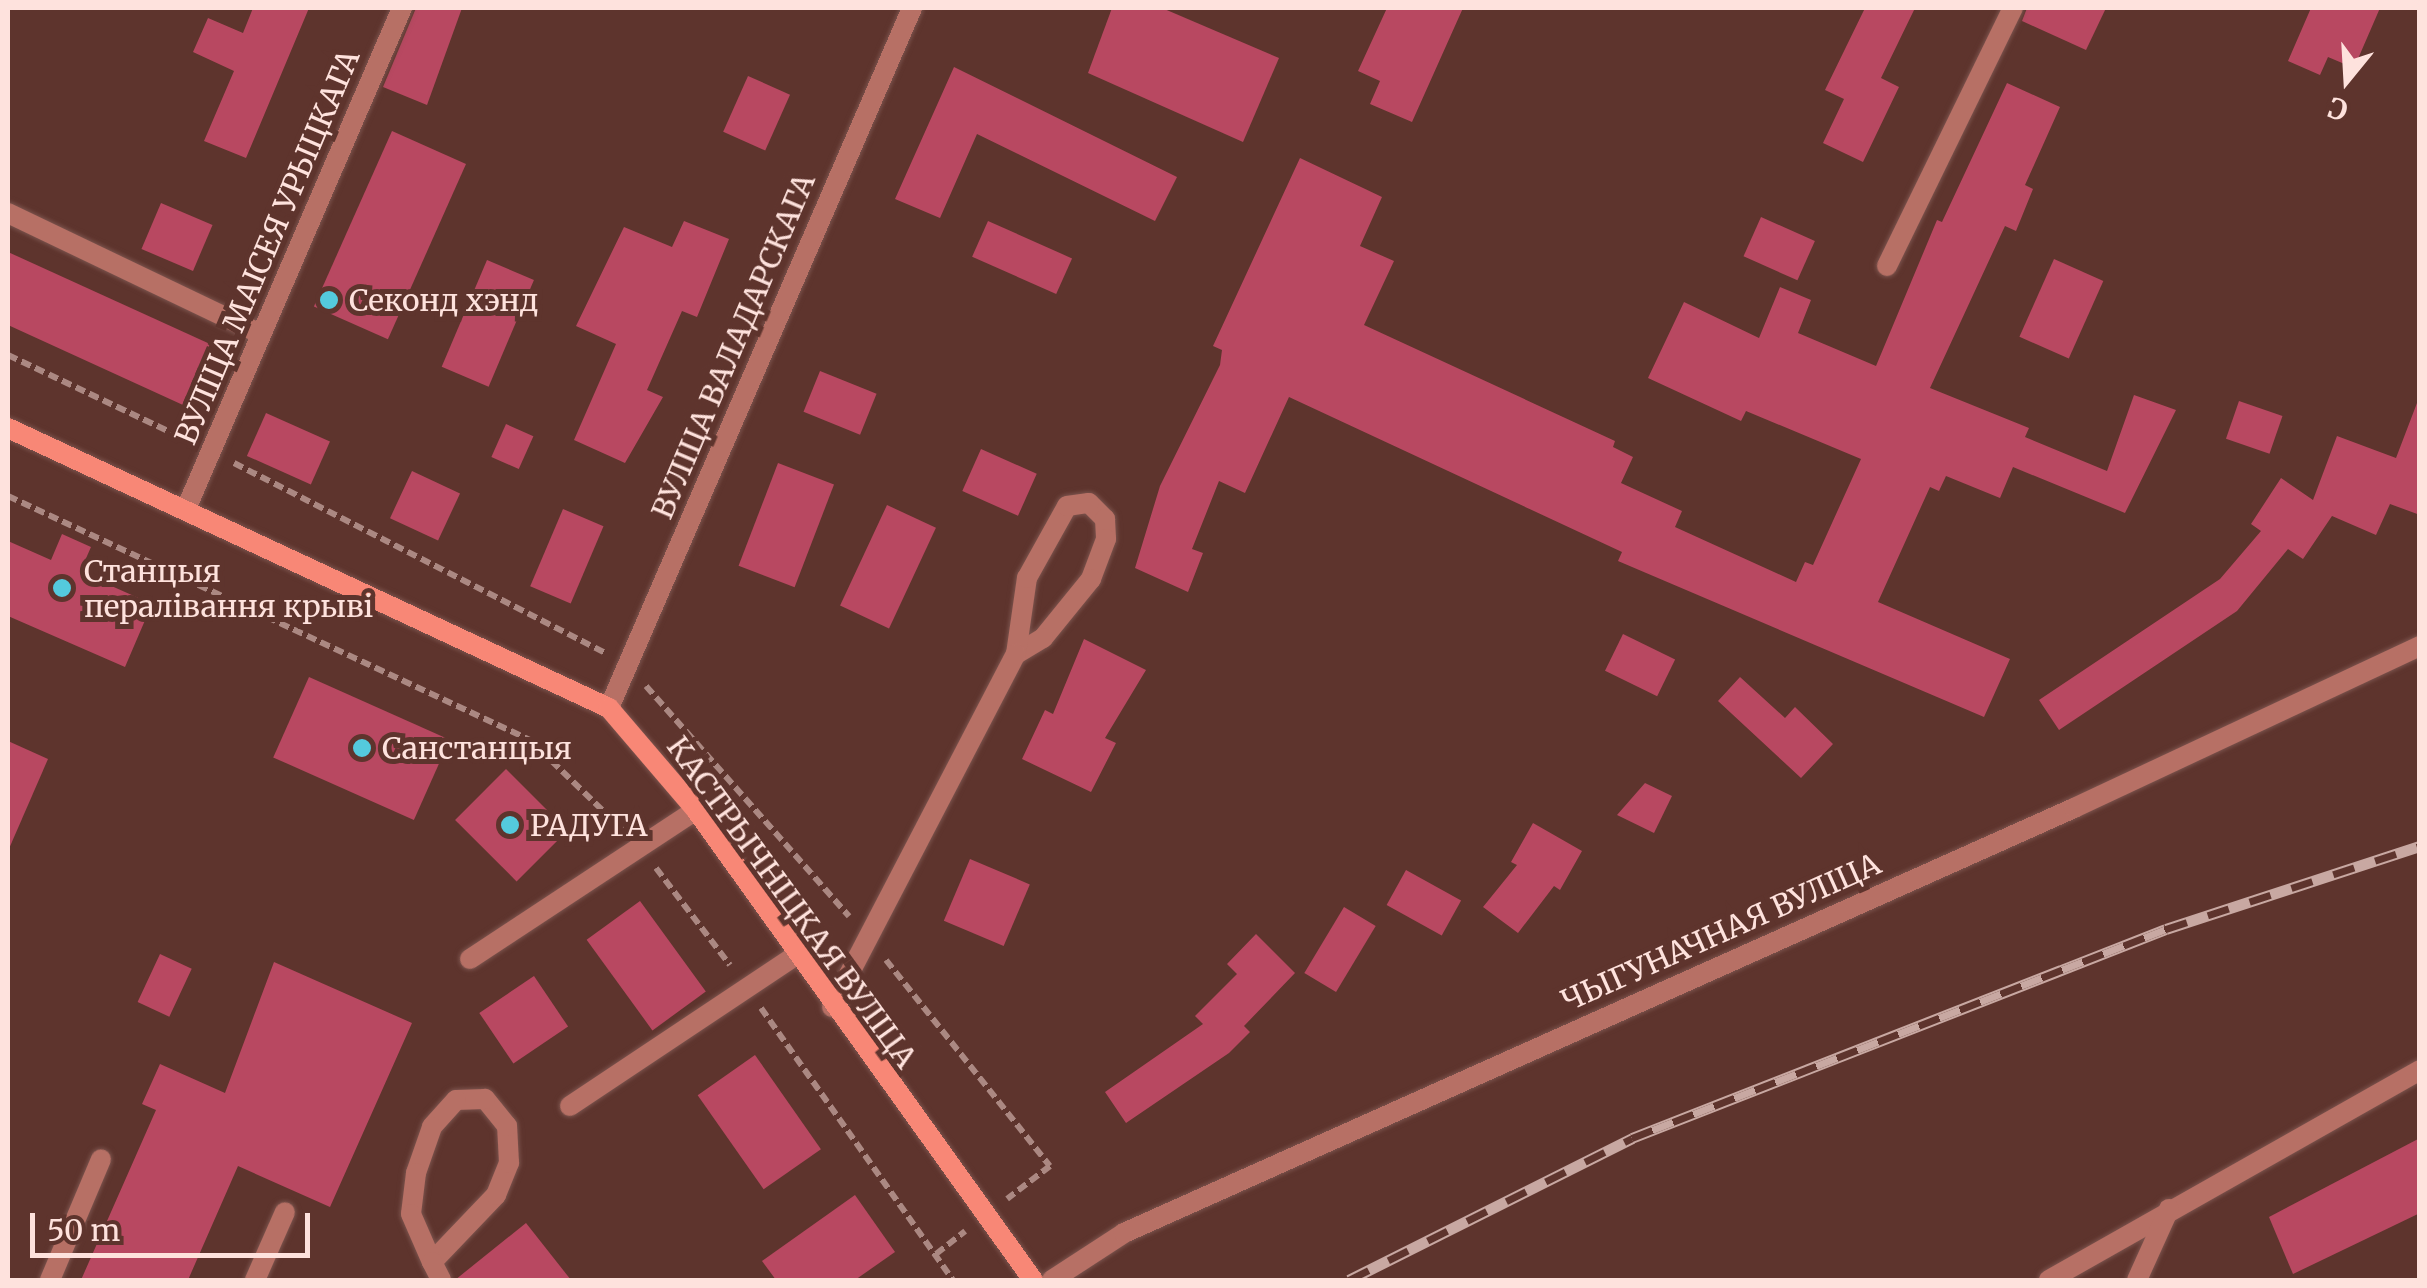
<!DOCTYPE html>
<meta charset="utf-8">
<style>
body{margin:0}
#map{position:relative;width:2427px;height:1288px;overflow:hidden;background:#5e342d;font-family:Merriweather,serif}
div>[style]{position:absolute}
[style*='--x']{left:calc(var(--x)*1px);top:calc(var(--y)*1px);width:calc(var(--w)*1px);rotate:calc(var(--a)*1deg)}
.building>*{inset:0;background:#b84861;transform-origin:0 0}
.path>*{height:6px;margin-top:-3px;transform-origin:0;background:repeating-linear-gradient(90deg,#ab8882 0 10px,transparent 0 15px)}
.roads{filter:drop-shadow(0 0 2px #7b534d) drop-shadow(0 0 2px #7b534d)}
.lane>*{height:20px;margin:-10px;padding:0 10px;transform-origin:10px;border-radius:10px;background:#b77065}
.street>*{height:20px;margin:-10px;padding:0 10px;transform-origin:10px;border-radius:10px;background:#b77065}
.secondary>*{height:20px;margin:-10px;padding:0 10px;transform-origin:10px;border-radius:10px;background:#f88776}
.rail>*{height:11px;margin-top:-5.5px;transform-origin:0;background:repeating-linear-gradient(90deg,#5e342d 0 22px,#c8a8a2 0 44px);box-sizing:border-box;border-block:2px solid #c8a8a2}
.dots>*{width:28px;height:28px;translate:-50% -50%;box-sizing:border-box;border:5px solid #5e342d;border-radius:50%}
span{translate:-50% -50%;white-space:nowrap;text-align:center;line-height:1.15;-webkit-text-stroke:10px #5e342d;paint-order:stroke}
.street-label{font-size:30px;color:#fee2dd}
.poi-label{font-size:30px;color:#fee2dd}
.left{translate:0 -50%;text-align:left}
.frame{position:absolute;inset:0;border:10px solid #fee2dd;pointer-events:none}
.north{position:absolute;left:2297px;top:30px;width:100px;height:100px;-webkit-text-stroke:8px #5e342d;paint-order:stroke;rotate:198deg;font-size:28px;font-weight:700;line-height:40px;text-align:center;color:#fee2dd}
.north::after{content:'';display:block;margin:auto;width:35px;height:45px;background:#fee2dd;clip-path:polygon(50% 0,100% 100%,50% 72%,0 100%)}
.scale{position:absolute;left:30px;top:1213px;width:280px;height:45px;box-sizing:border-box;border:5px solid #fee2dd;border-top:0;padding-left:12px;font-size:30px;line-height:35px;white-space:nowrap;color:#fee2dd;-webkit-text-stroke:8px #5e342d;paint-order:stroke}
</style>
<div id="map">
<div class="building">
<div style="clip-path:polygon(253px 8px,309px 8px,246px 158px,204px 141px,234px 71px,193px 52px,208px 18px,243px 33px)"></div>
<div style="clip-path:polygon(416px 8px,462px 8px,427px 105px,383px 87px)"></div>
<div style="clip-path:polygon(1112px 8px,1162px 8px,1279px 58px,1243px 142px,1088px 73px)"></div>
<div style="clip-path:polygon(1387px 8px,1463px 8px,1412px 122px,1370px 104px,1380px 81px,1358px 71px)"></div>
<div style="clip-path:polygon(1865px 8px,1915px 8px,1881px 78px,1899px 87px,1863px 162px,1823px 143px,1844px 99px,1825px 90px)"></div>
<div style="clip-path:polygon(2027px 8px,2106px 8px,2086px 50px,2022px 21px)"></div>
<div style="clip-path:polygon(2311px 8px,2380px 8px,2354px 68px,2328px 57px,2320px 75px,2288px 61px)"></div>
<div style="clip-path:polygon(954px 67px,1177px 177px,1155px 221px,977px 134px,940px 218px,895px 199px)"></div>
<div style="left:748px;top:76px;width:46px;height:61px;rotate:24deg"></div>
<div style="clip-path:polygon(2007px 83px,2060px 107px,2025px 185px,2033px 189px,2016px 231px,2005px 226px,1930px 388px,2029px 428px,2025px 437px,2107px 471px,2134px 395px,2176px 410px,2125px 513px,2013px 467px,2000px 498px,1946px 476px,1939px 491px,1930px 487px,1878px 602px,2010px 659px,1984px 717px,1618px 561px,1622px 552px,1289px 397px,1245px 493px,1219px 481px,1192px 549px,1203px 553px,1188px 592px,1135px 568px,1160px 486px,1220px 365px,1222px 350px,1213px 346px,1300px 158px,1382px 197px,1360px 246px,1394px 261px,1364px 325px,1615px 441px,1613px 447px,1633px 457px,1621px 483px,1682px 511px,1675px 527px,1796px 582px,1805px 562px,1813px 565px,1861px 459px,1746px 411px,1741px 421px,1648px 378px,1684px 302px,1759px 338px,1780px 287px,1811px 300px,1798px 333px,1876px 366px,1937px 220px,1942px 222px)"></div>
<div style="left:392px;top:131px;width:81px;height:192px;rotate:24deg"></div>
<div style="left:161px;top:203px;width:56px;height:50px;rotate:23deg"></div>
<div style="left:1761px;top:217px;width:59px;height:43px;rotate:24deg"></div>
<div style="clip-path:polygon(684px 221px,729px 239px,697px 317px,682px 311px,647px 390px,663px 397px,625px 463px,574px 440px,616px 344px,576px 326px,624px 227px,672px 247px)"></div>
<div style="left:988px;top:221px;width:92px;height:39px;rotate:24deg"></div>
<div style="clip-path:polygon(8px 252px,210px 344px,183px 405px,8px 325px)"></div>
<div style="left:2054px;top:259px;width:54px;height:85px;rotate:24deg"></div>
<div style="left:487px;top:260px;width:51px;height:116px;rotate:23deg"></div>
<div style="left:820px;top:371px;width:61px;height:44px;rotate:22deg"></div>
<div style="left:2239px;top:401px;width:46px;height:40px;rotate:19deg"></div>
<div style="clip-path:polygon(2417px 403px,2420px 515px,2390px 504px,2376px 535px,2332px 516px,2303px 559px,2288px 549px,2237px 611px,2059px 730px,2039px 700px,2220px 579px,2261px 531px,2251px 524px,2281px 478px,2313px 500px,2337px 436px,2396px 458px)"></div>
<div style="left:266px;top:413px;width:70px;height:47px;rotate:24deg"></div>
<div style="left:506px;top:424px;width:30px;height:36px;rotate:24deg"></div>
<div style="left:981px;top:449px;width:61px;height:46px;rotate:24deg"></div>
<div style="left:778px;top:463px;width:60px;height:110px;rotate:21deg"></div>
<div style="left:412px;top:471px;width:53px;height:52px;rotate:25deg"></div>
<div style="left:887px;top:505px;width:54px;height:111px;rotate:25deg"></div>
<div style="left:563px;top:509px;width:44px;height:84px;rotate:23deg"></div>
<div style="clip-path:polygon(62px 534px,91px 547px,80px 572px,152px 604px,125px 667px,8px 616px,8px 541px,51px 560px)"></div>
<div style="left:1623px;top:634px;width:58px;height:41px;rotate:26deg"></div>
<div style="clip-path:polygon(1084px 639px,1146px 670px,1105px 738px,1116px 743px,1091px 792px,1022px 759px,1045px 710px,1053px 714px)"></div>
<div style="left:309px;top:677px;width:154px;height:88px;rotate:24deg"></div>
<div style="clip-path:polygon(1740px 677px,1785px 718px,1795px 707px,1833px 744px,1801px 778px,1718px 701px)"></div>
<div style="clip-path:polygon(8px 741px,48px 759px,8px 851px)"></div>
<div style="left:506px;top:769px;width:87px;height:72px;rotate:45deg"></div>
<div style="clip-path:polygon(1645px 783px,1672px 796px,1654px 833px,1617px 815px)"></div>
<div style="clip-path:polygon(1533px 823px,1582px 851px,1560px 890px,1554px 886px,1518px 933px,1483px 907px,1517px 865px,1511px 862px)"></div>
<div style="left:970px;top:859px;width:65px;height:67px;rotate:23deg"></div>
<div style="left:1406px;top:870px;width:63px;height:40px;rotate:29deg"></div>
<div style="left:640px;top:901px;width:112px;height:66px;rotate:54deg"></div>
<div style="left:1344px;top:907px;width:37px;height:77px;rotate:31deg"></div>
<div style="clip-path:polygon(1256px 934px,1295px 973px,1244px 1026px,1250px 1032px,1229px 1053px,1126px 1123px,1105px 1092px,1203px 1024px,1195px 1016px,1237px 974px,1227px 964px)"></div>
<div style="left:160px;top:954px;width:35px;height:53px;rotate:25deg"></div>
<div style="clip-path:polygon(274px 962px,412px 1023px,330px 1207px,238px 1166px,188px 1280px,81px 1280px,156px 1110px,142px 1104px,160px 1064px,225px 1093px)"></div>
<div style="left:534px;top:976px;width:61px;height:66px;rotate:56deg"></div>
<div style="left:755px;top:1055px;width:115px;height:70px;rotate:55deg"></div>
<div style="clip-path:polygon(2420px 1138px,2420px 1213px,2293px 1274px,2269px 1217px)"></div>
<div style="clip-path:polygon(855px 1195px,895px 1252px,855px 1280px,776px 1280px,762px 1261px)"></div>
<div style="clip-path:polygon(526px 1223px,571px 1280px,455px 1280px)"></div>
</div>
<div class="path">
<div style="--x:8;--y:355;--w:198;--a:25.4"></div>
<div style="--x:234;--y:463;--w:418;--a:27.1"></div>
<div style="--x:8;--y:496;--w:576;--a:25.05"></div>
<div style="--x:530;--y:740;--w:128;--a:44.1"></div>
<div style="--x:646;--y:686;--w:307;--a:48.6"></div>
<div style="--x:656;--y:868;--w:122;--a:52.7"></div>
<div style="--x:886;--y:960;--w:263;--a:51.5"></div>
<div style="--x:1050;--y:1166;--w:54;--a:142.5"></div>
<div style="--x:761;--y:1008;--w:333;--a:54.8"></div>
<div style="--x:936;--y:1254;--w:37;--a:-38"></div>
</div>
<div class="roads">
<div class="lane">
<div style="--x:8;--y:213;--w:280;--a:25.6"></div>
<div style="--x:1089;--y:503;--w:23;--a:45"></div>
<div style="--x:1105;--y:519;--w:20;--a:87"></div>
<div style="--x:1106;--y:539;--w:43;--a:110.6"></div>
<div style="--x:1091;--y:579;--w:76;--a:129.1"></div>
<div style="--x:1043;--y:638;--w:31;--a:149"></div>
<div style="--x:1016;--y:654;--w:77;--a:-81.8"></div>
<div style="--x:1027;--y:578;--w:82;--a:-60.9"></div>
<div style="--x:1067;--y:506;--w:22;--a:-8"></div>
<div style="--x:470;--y:959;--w:271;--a:-33.4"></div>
<div style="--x:570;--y:1106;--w:272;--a:-33.7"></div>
<div style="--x:432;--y:1262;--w:93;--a:-46.3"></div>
<div style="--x:496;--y:1195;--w:35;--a:-68"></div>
<div style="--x:509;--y:1163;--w:37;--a:-93"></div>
<div style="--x:507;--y:1126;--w:35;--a:-129"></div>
<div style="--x:485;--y:1099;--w:29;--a:178"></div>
<div style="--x:456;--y:1100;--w:36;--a:132"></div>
<div style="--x:432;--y:1127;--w:49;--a:109.2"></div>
<div style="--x:416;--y:1173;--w:41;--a:97"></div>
<div style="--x:411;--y:1214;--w:52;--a:66.4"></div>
<div style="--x:432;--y:1262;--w:20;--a:63"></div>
<div style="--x:50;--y:1280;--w:131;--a:-67.1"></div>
<div style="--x:255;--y:1280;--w:74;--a:-66.2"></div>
</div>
<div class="street">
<div style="--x:1887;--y:266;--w:287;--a:-64"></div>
<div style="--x:186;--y:509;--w:546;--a:-66.68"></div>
<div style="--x:609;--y:708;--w:763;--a:-66.59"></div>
<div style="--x:832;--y:1007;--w:398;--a:-62.5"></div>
<div style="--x:1052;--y:1280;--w:86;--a:-33.1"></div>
<div style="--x:1124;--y:1233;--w:1041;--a:-24.1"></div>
<div style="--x:2074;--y:808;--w:382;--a:-25.1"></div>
<div style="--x:2049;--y:1280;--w:426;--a:-29.5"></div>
<div style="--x:2137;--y:1280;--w:78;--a:-65.7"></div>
</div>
<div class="secondary">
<div style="--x:8;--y:428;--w:663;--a:24.98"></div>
<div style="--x:609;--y:708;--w:134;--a:49.5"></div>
<div style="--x:696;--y:810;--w:578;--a:54.36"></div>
</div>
</div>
<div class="rail">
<div style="--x:1349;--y:1280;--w:317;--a:-26.6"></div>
<div style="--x:1632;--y:1138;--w:573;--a:-21.37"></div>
<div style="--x:2166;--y:929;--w:267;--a:-18.1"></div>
</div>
<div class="dots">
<div style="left:329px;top:300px;background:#54cadd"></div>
<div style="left:62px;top:588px;background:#54cadd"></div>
<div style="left:362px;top:748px;background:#54cadd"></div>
<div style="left:510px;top:825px;background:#54cadd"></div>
</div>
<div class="street-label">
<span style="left:267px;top:247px;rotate:-67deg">ВУЛІЦА МАІСЕЯ УРЫЦКАГА</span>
<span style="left:733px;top:346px;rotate:-67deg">ВУЛІЦА ВАЛАДАРСКАГА</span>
<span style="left:792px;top:902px;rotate:54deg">КАСТРЫЧНІЦКАЯ ВУЛІЦА</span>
<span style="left:1721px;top:932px;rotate:-24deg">ЧЫГУНАЧНАЯ ВУЛІЦА</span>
</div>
<div class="poi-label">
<span class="left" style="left:349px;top:300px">Секонд хэнд</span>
<span class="left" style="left:84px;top:588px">Станцыя<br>пералівання крыві</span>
<span class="left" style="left:382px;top:748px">Санстанцыя</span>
<span class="left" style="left:530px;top:825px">РАДУГА</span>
</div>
<div class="frame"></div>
<div class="north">С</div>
<div class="scale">50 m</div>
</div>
